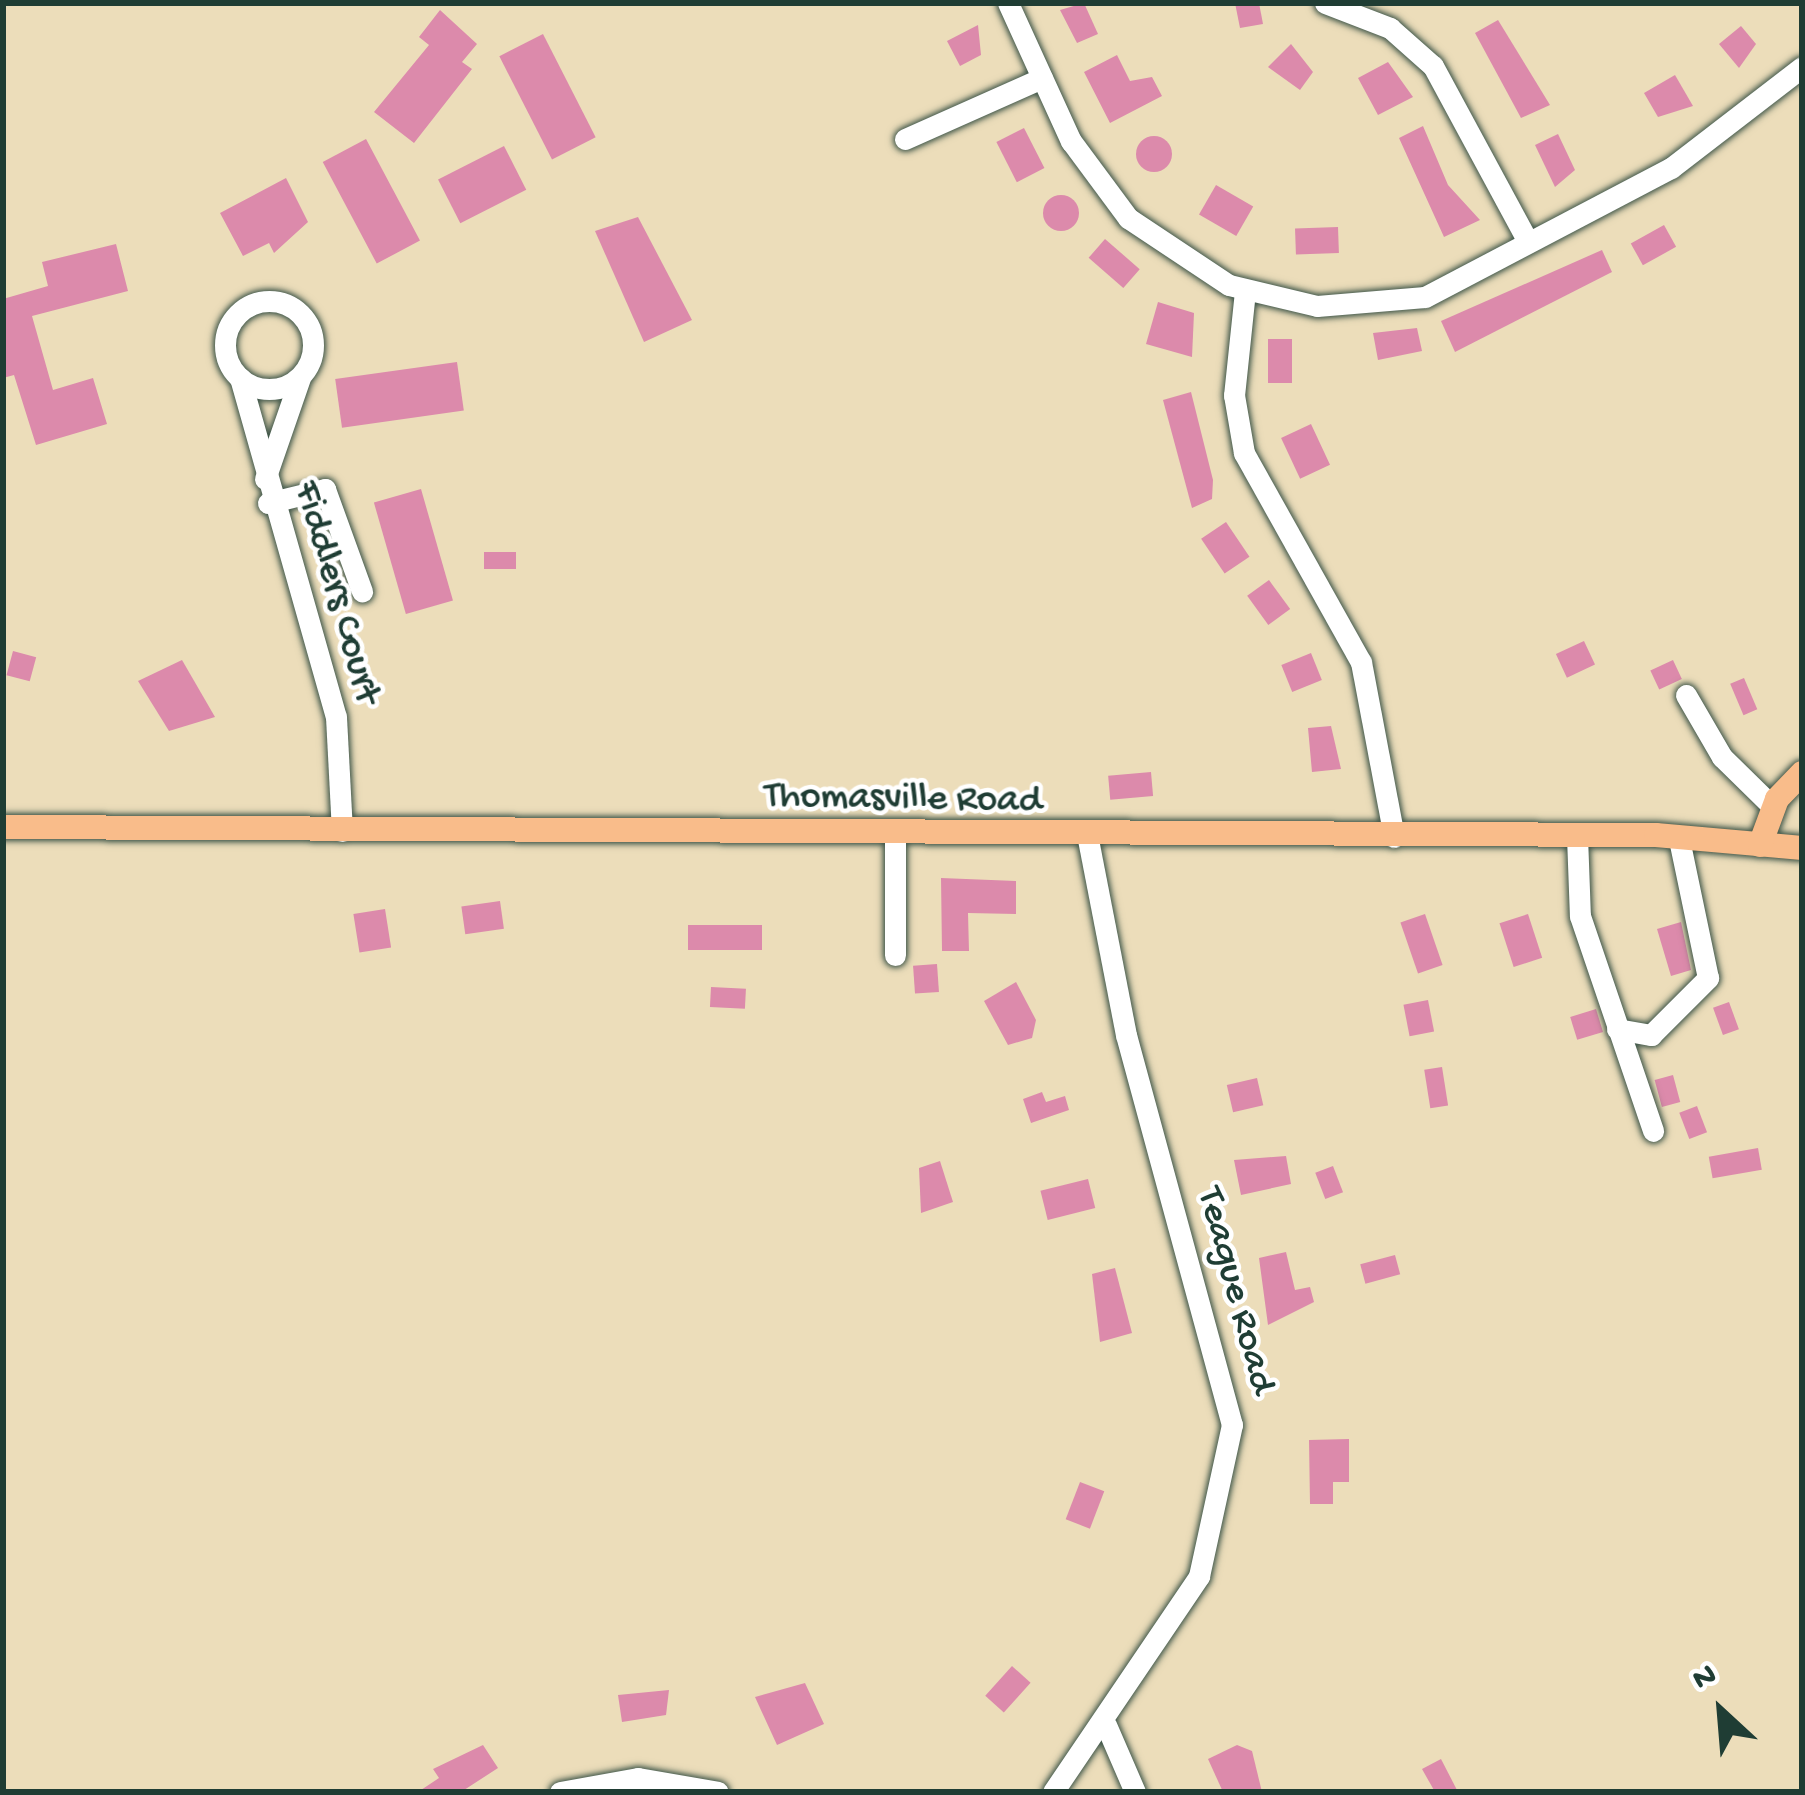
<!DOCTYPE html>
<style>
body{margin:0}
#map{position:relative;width:1805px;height:1795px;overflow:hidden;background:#ecddba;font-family:"Gochi Hand",sans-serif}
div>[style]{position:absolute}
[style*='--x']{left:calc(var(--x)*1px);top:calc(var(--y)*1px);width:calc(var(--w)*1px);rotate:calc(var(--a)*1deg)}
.stream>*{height:6px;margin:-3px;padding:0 3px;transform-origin:3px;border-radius:3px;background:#6fa1da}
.building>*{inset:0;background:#dc8aab;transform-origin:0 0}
.round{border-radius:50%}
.roads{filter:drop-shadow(0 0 3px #3e5548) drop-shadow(0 0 3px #3e5548)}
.minor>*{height:21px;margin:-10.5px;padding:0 10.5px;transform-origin:10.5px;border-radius:10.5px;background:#fff}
.minor>.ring{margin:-10.5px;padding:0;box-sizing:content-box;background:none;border:21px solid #fff;border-radius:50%}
.major>*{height:24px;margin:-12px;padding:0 12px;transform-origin:12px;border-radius:12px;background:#f9bc8a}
span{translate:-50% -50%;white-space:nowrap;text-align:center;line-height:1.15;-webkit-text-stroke:9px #fff;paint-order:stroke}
.street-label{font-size:39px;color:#1f3d34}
.frame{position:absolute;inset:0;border:6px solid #1f3d34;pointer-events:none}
.north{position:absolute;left:1661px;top:1651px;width:120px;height:120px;-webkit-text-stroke:9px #fff;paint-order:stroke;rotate:334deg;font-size:33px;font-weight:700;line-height:48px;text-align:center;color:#1f3d34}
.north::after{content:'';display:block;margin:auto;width:42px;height:54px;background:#1f3d34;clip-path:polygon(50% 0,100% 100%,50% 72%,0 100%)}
</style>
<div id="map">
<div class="stream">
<div style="--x:1558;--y:3;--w:33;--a:0"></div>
</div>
<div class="building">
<div style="clip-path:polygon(1084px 3px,1098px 34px,1077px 43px,1060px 10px)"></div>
<div style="clip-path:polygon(1235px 3px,1259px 3px,1263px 24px,1240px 28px)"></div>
<div style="clip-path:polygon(440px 10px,477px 44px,462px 62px,472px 69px,414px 143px,374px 112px,429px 45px,419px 37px)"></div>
<div style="clip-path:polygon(1498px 20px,1550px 105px,1521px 118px,1475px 33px)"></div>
<div style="clip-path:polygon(978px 25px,981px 55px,960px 66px,947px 41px)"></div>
<div style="clip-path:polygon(1741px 26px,1756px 44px,1739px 68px,1719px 44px)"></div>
<div style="left:543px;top:34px;width:116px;height:49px;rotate:63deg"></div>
<div style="clip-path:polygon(1291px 44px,1313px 72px,1300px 90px,1268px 67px)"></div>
<div style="clip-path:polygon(1117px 55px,1130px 81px,1152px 77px,1162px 96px,1110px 123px,1084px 72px)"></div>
<div style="clip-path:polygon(1388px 62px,1413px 97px,1378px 115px,1358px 78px)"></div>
<div style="clip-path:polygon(1675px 75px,1693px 106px,1658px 117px,1644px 93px)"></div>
<div style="clip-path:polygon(1423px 126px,1448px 185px,1480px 220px,1444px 237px,1399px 138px)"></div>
<div style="left:1024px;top:128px;width:45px;height:31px;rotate:63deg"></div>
<div style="clip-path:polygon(1558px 134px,1575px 170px,1555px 187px,1535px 145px)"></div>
<div class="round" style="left:1136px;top:136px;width:36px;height:36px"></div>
<div style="left:366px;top:139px;width:115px;height:49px;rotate:62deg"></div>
<div style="left:504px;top:146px;width:49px;height:74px;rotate:63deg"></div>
<div style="clip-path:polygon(286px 178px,308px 222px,274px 253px,269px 243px,243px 256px,220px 213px)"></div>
<div style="left:1216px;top:185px;width:43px;height:34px;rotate:30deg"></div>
<div class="round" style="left:1043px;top:195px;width:36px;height:36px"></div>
<div style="clip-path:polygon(638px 217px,692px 320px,644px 342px,595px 231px)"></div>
<div style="left:1664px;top:225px;width:25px;height:38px;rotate:61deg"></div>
<div style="left:1338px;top:227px;width:26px;height:43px;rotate:88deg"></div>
<div style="left:1105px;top:239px;width:46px;height:25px;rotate:41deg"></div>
<div style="clip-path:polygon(116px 244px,128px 291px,32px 316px,53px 390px,93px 378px,107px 424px,36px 445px,14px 375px,3px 378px,3px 299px,48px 286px,42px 262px)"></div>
<div style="clip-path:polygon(1602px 250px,1612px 272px,1455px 352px,1441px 321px)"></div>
<div style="clip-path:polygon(1158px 302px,1194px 313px,1192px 357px,1146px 344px)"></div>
<div style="clip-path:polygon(1417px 328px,1422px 351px,1378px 360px,1373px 333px)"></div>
<div style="left:1268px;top:339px;width:24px;height:44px"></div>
<div style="left:457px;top:362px;width:49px;height:123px;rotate:82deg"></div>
<div style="clip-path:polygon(1191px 392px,1213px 480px,1212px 499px,1192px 508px,1163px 400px)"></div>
<div style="left:1311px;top:424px;width:45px;height:33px;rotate:65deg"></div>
<div style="left:421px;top:489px;width:116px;height:49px;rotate:74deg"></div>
<div style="left:1226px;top:522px;width:42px;height:30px;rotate:56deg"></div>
<div style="left:484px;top:552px;width:32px;height:17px"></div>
<div style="left:1269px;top:580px;width:36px;height:27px;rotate:54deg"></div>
<div style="left:1584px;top:641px;width:26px;height:31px;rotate:65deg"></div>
<div style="left:13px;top:651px;width:24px;height:25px;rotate:15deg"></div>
<div style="left:1311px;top:653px;width:29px;height:32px;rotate:68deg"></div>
<div style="clip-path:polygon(182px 660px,215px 717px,169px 731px,138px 681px)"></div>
<div style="left:1673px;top:660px;width:21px;height:25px;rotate:65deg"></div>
<div style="left:1744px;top:678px;width:34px;height:15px;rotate:67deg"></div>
<div style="clip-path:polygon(1331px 726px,1341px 769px,1312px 772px,1308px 728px)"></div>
<div style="left:1151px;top:772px;width:24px;height:43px;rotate:85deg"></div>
<div style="clip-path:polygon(941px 878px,1016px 881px,1016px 914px,968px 913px,969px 951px,942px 951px)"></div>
<div style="left:500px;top:901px;width:28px;height:39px;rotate:82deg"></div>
<div style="left:385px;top:909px;width:39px;height:32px;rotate:81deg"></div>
<div style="left:1425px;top:914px;width:54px;height:26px;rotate:71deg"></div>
<div style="left:1528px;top:914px;width:46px;height:30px;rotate:72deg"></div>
<div style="clip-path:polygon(1681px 922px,1691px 970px,1671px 976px,1657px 929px)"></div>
<div style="left:688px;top:925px;width:74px;height:25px"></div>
<div style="left:937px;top:964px;width:28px;height:24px;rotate:86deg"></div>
<div style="clip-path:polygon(1016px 982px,1036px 1020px,1032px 1038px,1008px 1045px,984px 1001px)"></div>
<div style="left:711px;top:987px;width:35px;height:20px;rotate:3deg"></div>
<div style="left:1428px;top:1000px;width:32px;height:25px;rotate:79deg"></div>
<div style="left:1729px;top:1002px;width:29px;height:17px;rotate:70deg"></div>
<div style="left:1596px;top:1009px;width:24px;height:27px;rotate:73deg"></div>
<div style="left:1442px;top:1067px;width:39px;height:18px;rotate:81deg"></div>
<div style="left:1673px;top:1075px;width:28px;height:19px;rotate:75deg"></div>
<div style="left:1257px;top:1078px;width:28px;height:31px;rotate:77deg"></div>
<div style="clip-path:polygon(1042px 1092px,1046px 1102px,1065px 1096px,1069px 1110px,1031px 1123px,1023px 1099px)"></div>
<div style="left:1697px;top:1106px;width:28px;height:19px;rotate:69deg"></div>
<div style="left:1758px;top:1148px;width:22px;height:50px;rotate:80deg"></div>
<div style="clip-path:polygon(1286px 1156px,1291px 1184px,1241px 1195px,1234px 1160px)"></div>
<div style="clip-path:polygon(940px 1161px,953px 1202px,921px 1213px,919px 1168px)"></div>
<div style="left:1333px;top:1166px;width:28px;height:19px;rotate:69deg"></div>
<div style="left:1088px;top:1179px;width:30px;height:49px;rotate:76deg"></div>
<div style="clip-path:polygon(1286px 1252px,1295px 1290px,1310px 1287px,1314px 1302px,1268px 1325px,1259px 1258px)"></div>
<div style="left:1395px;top:1255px;width:20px;height:36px;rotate:75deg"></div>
<div style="clip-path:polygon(1115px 1268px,1132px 1333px,1100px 1342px,1092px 1274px)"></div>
<div style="clip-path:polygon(1349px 1439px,1349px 1482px,1333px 1482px,1333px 1504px,1310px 1504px,1309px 1440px)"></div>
<div style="left:1080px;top:1482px;width:26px;height:40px;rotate:21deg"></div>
<div style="left:1012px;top:1666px;width:25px;height:40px;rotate:42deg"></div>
<div style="clip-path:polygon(805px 1683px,824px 1724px,777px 1745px,755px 1697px)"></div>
<div style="clip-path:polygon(669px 1690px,666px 1715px,622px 1722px,618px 1695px)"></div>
<div style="clip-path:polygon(483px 1745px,498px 1768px,461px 1792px,418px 1792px,439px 1778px,433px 1769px)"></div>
<div style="clip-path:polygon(1237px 1745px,1252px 1751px,1262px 1792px,1223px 1792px,1208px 1759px)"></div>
<div style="clip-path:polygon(1441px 1759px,1458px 1792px,1435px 1792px,1422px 1769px)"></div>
</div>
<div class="roads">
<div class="minor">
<div style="--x:1008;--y:3;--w:152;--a:65.5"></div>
<div style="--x:1071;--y:141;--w:96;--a:53.5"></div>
<div style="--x:1128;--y:218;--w:121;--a:33.6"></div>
<div style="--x:1229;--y:285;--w:90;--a:13.4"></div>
<div style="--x:1317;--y:306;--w:108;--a:-4.8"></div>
<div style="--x:1425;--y:297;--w:278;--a:-27.7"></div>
<div style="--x:1671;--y:168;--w:165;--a:-37.6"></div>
<div style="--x:1325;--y:3;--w:70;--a:21"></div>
<div style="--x:1390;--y:28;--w:57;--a:41.5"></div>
<div style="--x:1433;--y:66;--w:198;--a:61.6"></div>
<div style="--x:905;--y:139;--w:150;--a:-24"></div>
<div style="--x:1245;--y:291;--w:105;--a:96"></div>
<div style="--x:1234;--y:395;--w:59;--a:80.2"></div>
<div style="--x:1244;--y:453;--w:240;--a:60.8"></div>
<div style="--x:1361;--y:662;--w:178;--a:79.3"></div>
<div class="ring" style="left:225px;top:301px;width:67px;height:67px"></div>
<div style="--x:240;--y:378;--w:352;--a:74.2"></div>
<div style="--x:336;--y:717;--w:114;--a:87"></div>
<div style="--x:265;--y:479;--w:107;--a:-70.9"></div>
<div style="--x:268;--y:503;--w:59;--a:-13.8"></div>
<div style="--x:325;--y:489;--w:109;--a:70.1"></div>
<div style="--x:1686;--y:695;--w:72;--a:59.9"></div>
<div style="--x:1722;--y:757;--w:71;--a:44.4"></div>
<div style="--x:1577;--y:836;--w:80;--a:87.9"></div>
<div style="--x:1580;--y:916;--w:227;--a:71.2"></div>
<div style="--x:895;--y:955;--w:119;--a:-90"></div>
<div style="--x:1617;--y:1029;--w:35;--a:10"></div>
<div style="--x:1651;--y:1035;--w:81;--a:-45"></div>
<div style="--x:1708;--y:978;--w:142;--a:-101.8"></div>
<div style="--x:1106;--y:1725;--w:73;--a:66.6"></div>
<div style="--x:560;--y:1792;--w:79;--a:-10.2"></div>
<div style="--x:638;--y:1778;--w:81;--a:9.9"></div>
<div style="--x:1053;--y:1792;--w:261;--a:-55.9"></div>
<div style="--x:1199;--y:1576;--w:155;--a:-77.7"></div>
<div style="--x:1232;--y:1425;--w:404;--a:-105.2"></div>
<div style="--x:1126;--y:1035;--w:200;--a:-101"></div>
</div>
<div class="major">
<div style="--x:3;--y:827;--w:1653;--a:0.28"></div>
<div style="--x:1656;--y:835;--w:147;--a:5.1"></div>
<div style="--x:1760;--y:845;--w:49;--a:-69.7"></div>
<div style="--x:1777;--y:799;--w:36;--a:-46"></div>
</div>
</div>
<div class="street-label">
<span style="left:335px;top:593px;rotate:74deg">Fiddlers Court</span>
<span style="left:903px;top:800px;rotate:1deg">Thomasville Road</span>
<span style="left:1234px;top:1291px;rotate:75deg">Teague Road</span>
</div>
<div class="frame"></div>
<div class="north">N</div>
</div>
